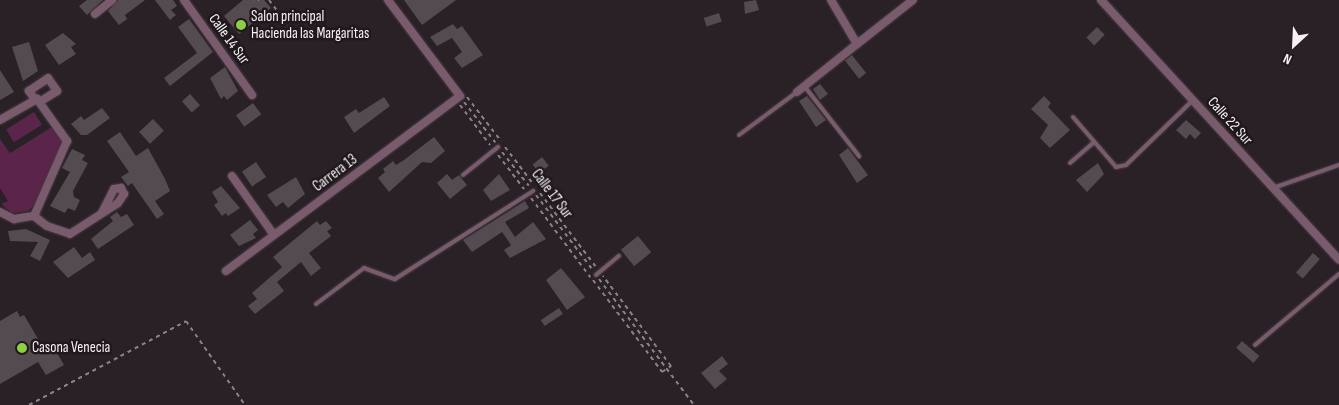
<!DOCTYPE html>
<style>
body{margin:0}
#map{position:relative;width:1339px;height:405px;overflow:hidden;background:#292126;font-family:"Sofia Sans Condensed",sans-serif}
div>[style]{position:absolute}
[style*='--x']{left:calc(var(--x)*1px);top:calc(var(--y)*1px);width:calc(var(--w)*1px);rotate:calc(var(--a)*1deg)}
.green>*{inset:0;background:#5b244a;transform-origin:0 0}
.building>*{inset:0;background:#544b50;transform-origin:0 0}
.path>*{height:2px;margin-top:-1px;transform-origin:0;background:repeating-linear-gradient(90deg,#8a8387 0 4px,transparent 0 8px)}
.roads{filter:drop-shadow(0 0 1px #463e43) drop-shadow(0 0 1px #463e43)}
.lane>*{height:4px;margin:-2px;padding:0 2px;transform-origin:2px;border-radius:2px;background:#7a5b6e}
.street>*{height:8px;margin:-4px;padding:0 4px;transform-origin:4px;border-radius:4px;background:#7a5b6e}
.dots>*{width:14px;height:14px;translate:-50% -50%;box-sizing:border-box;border:2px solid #1f181c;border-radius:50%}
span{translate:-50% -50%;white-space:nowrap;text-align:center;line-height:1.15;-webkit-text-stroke:5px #1f181c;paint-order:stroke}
.poi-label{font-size:15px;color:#f7f1f5}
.left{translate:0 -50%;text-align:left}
.street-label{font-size:15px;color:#f7f1f5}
.north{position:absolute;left:1269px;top:20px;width:50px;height:50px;-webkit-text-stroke:4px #1f181c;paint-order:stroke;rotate:205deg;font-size:14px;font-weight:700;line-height:20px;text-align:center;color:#f7f1f5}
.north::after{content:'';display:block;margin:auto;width:18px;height:22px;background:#f7f1f5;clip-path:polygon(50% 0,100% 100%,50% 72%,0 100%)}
</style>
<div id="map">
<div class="green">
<div style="left:34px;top:112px;width:15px;height:33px;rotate:58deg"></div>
<div style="clip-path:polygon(52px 127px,63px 142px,33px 206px,28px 211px,12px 213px,1px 204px,8px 201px,0 188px,0 139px,10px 153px)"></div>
</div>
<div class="building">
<div style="clip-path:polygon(87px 0,103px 0,87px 15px,79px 6px)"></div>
<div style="clip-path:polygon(118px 0,145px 0,125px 15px,127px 19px,119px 25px,108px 11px)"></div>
<div style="clip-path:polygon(155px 0,173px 0,177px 6px,171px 10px,176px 15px,170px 20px)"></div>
<div style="clip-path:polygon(243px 0,264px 0,271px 8px,239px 34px,224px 16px)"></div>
<div style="clip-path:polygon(404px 0,456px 0,422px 25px)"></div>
<div style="clip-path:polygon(756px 0,759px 10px,745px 14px,744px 2px)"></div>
<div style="left:719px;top:13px;width:9px;height:16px;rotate:72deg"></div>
<div style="clip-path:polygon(189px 19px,213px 52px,170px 86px,164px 78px,197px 53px,178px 27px)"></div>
<div style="clip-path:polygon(453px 24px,457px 29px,462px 26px,483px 55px,462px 68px,454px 58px,462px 52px,452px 38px,437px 46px,430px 37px)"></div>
<div style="left:1097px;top:27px;width:11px;height:15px;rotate:45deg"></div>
<div style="clip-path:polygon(63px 33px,76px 44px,71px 47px,76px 54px,59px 65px,45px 45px)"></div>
<div style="clip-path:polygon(29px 42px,38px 71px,23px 81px,12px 47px)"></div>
<div style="left:852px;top:55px;width:23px;height:9px;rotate:52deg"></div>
<div style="clip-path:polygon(225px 67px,238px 91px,227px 100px,224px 96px,221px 99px,210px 78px)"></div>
<div style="clip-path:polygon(0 70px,14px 92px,0 100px)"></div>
<div style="clip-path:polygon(820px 84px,828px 94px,820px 100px,813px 89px)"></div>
<div style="left:190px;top:94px;width:15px;height:11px;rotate:48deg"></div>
<div style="clip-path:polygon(807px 96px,826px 120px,816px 127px,799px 101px)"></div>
<div style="clip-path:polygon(1044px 96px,1051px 103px,1048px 107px,1070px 130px,1050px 148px,1040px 138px,1048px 125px,1031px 109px)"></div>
<div style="clip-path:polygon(384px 97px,390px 106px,354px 133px,344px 117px,356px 109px,359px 113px)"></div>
<div style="left:253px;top:103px;width:14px;height:21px;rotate:54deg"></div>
<div style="clip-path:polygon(102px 108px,110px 118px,87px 135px,81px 135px,71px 124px,81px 116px,84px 120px)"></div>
<div style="left:153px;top:119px;width:16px;height:19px;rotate:47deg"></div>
<div style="clip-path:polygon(1186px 120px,1201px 133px,1195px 139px,1190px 134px,1186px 139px,1176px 130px)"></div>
<div style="clip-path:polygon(120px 132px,136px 156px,148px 148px,165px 179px,170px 191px,155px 201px,164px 214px,157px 219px,132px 183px,128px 186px,121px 177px,129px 172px,107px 141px)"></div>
<div style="clip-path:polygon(434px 137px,445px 151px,431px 163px,422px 162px,389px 192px,378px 178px,385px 172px,383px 169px,393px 161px,396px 165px,404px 160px)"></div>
<div style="clip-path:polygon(848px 148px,868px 175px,857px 183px,839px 155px)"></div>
<div style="clip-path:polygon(72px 149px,85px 155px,82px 160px,88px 163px,73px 191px,74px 197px,80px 200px,75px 211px,68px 208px,65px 213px,50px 206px,70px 172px,62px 168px)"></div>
<div style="left:542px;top:157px;width:11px;height:12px;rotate:52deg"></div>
<div style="left:256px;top:162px;width:18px;height:17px;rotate:56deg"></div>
<div style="clip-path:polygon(1098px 163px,1104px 174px,1087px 192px,1076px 180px)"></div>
<div style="clip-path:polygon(447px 174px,452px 180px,459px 175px,467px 185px,450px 199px,437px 183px)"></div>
<div style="clip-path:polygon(499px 174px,510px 190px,491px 201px,483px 190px)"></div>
<div style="clip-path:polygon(296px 177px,305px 194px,288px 208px,283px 202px,276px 207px,267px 195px)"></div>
<div style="clip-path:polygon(221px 186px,240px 208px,228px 216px,226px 213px,222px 216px,214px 205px,218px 202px,212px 192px)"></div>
<div style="clip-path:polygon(525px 201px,529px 208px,505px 222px,515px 237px,533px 222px,546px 239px,510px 258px,504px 250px,511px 245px,502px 232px,472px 252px,463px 240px)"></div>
<div style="clip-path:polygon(117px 212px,121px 217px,127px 214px,134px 225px,98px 249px,91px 239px,113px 221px,110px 217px)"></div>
<div style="clip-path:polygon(250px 220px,258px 230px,253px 234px,256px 238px,239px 246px,230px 235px)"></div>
<div style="clip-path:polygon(317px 221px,320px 225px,326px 221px,332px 228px,327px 231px,331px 236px,309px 253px,321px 268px,311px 276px,301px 262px,277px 282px,284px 291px,255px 314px,248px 306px,257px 299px,252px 293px,282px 267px,273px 257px)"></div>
<div style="clip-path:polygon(26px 229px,50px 240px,40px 261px,30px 256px,38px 242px,10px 241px,8px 231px)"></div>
<div style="left:638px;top:236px;width:21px;height:22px;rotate:51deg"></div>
<div style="clip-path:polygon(74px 247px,82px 258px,90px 252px,95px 260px,68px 278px,53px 262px)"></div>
<div style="left:1313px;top:253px;width:9px;height:26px;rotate:41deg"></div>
<div style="clip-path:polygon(561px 268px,585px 297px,567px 310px,546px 280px)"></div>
<div style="left:559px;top:308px;width:7px;height:22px;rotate:56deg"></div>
<div style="clip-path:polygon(17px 311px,20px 317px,24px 315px,44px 349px,52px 344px,64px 365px,46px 375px,38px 362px,0 384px,0 321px)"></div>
<div style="left:1242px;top:341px;width:23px;height:9px;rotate:41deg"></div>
<div style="clip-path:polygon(722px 356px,728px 364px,719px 371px,727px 379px,715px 389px,701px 373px)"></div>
</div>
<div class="path">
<div style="--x:258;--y:0;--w:1;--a:0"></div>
<div style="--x:269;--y:0;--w:34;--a:53"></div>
<div style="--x:467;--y:97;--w:56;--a:52.3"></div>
<div style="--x:464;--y:102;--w:51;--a:52.2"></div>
<div style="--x:460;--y:105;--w:50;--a:53.1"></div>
<div style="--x:505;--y:147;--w:48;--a:52.7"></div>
<div style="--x:502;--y:152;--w:43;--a:51.5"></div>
<div style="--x:498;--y:155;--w:43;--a:52.6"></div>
<div style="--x:540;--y:193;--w:93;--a:52.9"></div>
<div style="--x:536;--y:195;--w:93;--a:52.9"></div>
<div style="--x:531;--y:198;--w:99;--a:53.2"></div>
<div style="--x:599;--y:279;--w:158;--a:53"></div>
<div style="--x:593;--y:280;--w:115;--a:53.1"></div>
<div style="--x:662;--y:372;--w:11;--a:-34"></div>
<div style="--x:671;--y:366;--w:113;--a:-127.1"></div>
<div style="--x:29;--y:405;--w:178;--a:-28.1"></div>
<div style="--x:186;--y:321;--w:103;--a:54.9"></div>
</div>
<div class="roads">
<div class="lane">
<div style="--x:805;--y:87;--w:88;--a:52"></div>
<div style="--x:1073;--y:117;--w:66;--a:49.3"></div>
<div style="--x:1116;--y:167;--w:10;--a:-11"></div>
<div style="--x:1126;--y:165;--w:93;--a:-44.1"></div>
<div style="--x:739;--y:135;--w:72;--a:-36.6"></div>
<div style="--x:1070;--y:163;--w:32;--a:-41"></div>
<div style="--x:463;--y:175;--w:45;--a:-38.7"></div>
<div style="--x:1273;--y:188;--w:70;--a:-19.2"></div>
<div style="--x:596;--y:275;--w:30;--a:-40"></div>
<div style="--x:316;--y:304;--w:60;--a:-36.9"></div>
<div style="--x:364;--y:268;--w:33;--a:20"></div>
<div style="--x:395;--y:279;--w:164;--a:-32.5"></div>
<div style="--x:1255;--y:345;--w:110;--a:-40.2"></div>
</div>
<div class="street">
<div style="--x:184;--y:0;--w:117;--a:54.4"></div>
<div style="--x:831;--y:0;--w:51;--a:59.4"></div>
<div style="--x:857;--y:44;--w:71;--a:-38.2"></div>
<div style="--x:1101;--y:0;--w:352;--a:47.5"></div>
<div style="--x:95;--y:14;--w:22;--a:-39"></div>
<div style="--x:797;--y:92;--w:77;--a:-38.7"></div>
<div style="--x:34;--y:98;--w:9;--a:-126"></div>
<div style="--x:29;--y:91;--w:23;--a:-34"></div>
<div style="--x:48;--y:78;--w:16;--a:55"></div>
<div style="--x:57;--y:91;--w:19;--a:148"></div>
<div style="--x:0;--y:120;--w:43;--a:-29.6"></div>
<div style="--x:37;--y:99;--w:52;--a:54.5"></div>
<div style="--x:67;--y:141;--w:82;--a:113.7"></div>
<div style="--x:232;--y:176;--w:72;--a:54.6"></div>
<div style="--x:0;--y:212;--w:16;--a:27"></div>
<div style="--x:14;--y:219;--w:20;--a:-9"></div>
<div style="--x:34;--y:216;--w:16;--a:38"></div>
<div style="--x:47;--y:226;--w:24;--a:19"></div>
<div style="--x:70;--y:234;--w:57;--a:-32.9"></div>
<div style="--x:118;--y:203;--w:11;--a:-56"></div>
<div style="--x:124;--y:194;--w:7;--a:-117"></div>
<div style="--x:121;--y:188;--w:7;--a:172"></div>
<div style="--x:114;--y:189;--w:27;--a:117"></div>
<div style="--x:226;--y:271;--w:292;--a:-36.8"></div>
<div style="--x:460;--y:96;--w:120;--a:-126.9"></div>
</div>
</div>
<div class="dots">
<div style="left:241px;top:25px;background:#8dce44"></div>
<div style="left:22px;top:348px;background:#8dce44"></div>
</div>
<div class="poi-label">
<span class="left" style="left:251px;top:25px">Salon principal<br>Hacienda las Margaritas</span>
<span class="left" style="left:32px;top:348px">Casona Venecia</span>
</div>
<div class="street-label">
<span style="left:229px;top:39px;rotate:54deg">Calle 14 Sur</span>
<span style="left:1230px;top:121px;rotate:48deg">Calle 22 Sur</span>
<span style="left:335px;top:173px;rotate:-37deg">Carrera 13</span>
<span style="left:552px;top:194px;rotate:53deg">Calle 17 Sur</span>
</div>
<div class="north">N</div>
</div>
